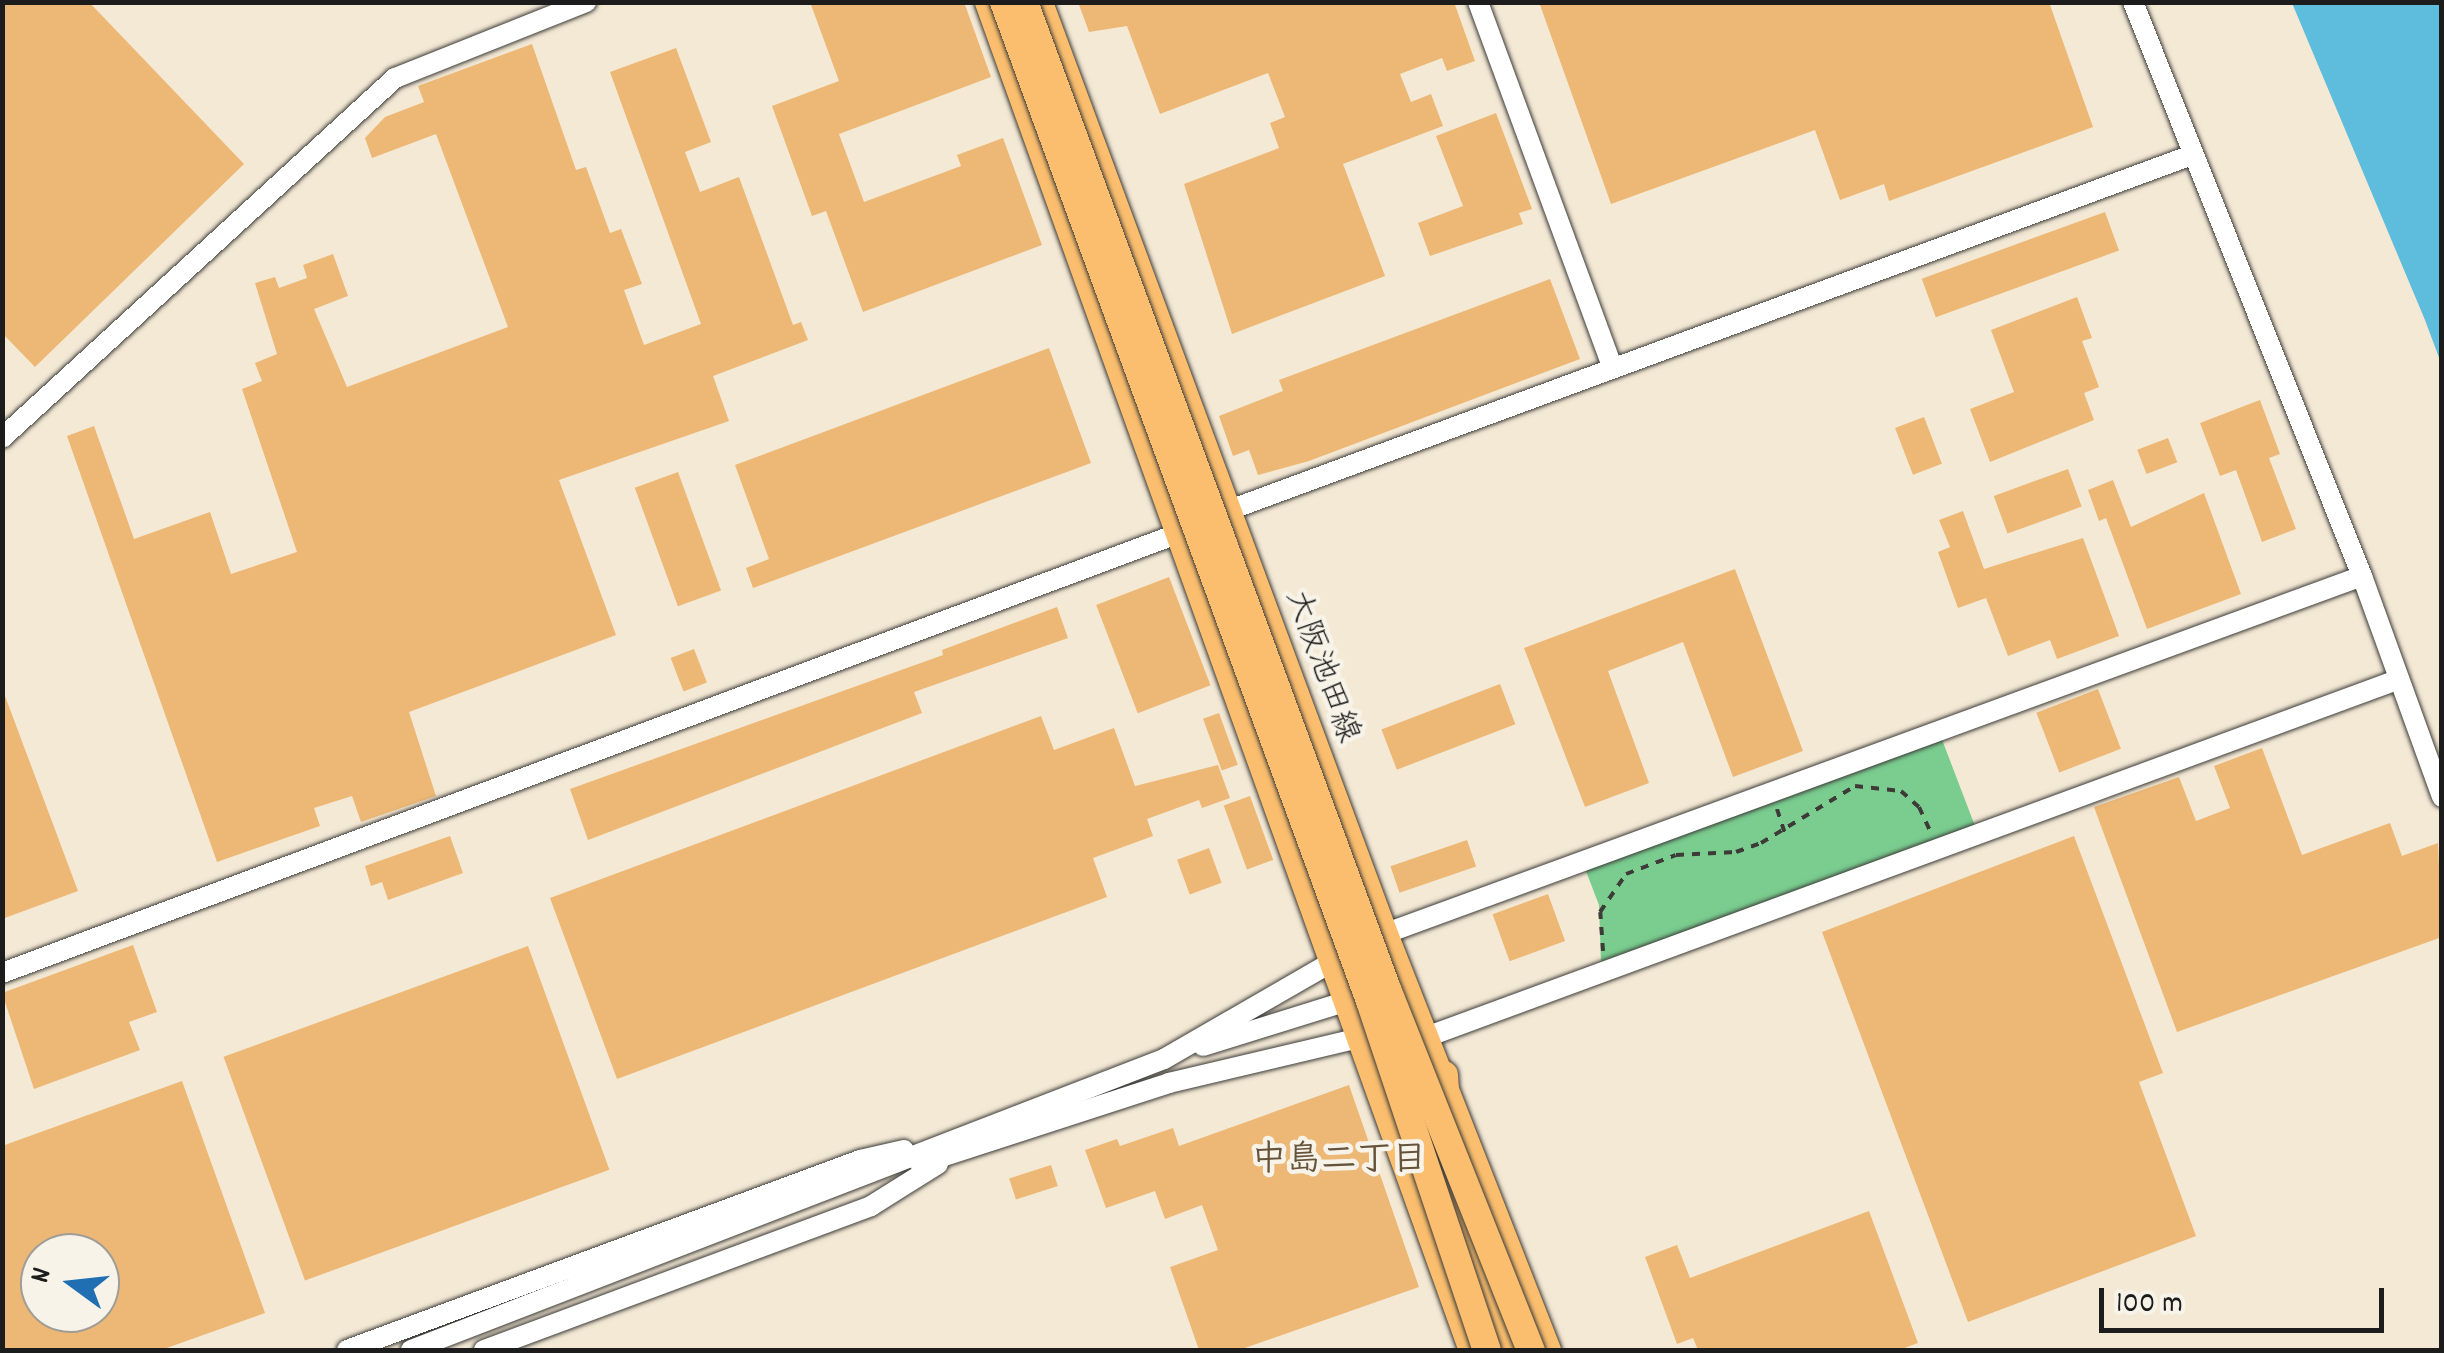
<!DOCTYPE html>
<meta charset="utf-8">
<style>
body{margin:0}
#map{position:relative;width:2444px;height:1353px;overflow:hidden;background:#f4e9d5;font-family:Dekko,"Klee One",sans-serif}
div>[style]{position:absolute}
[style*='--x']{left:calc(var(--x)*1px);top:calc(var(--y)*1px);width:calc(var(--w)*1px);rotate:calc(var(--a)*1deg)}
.green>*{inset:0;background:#7acd8f}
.water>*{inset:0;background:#5ebcdc}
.building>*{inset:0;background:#edb875;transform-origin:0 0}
.path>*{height:4px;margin-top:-2px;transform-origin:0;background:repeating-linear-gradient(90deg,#3c3b38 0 8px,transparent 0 16px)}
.roads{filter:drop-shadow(0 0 2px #3c3b38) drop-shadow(0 0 2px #3c3b38)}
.minor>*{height:20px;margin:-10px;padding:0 10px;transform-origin:10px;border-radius:10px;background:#fff}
.major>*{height:25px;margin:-12.5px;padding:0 12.5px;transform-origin:12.5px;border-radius:12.5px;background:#fabe6e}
.highway>*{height:28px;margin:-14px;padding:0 14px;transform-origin:14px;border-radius:14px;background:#fabe6e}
.bridges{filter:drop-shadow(0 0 2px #3c3b38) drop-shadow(0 0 2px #3c3b38)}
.highway-bridge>*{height:28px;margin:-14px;padding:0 14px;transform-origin:14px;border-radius:14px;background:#fabe6e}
span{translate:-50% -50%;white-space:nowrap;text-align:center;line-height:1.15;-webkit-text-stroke:9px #f7f3e8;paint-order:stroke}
.street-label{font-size:32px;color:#1c1c1c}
.neighbourhood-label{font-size:35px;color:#65533b;font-weight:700}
.frame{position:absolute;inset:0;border:5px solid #1c1c1c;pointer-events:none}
.north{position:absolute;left:20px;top:1233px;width:100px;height:100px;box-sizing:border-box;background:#f7f3e8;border:2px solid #9f9d96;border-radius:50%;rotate:285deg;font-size:28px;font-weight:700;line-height:40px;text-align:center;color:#1c1c1c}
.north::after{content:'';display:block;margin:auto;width:35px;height:45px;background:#1f6fb2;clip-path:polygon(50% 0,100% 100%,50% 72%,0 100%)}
.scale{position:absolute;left:2099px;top:1288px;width:285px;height:45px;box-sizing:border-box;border:5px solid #1c1c1c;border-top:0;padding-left:12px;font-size:30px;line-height:35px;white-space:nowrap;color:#1c1c1c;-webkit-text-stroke:8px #f7f3e8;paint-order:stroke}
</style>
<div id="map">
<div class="green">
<div style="clip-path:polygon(1941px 737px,1975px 826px,1601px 962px,1599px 905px,1584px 866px)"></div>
</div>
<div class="water">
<div style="clip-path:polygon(2292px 3px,2441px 3px,2441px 363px,2425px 320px)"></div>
</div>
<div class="building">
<div style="clip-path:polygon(2px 2px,89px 2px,244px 164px,35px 367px,2px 333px)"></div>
<div style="clip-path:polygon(810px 2px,964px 2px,991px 77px,839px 134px,864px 202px,961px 166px,957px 155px,1003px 138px,1042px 245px,863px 312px,826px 211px,812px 216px,772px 106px,839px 81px)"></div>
<div style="clip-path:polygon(1078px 2px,1454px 2px,1475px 61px,1447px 71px,1442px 58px,1400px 74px,1411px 102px,1431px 94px,1443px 126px,1343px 164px,1385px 276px,1232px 334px,1184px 184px,1279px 148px,1270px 123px,1285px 117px,1268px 73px,1160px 114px,1127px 26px,1089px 32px)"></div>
<div style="clip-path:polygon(1539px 2px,2049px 2px,2093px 127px,1889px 201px,1884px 184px,1840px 200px,1815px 130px,1611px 204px)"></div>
<div style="clip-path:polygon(532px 44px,576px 170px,586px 167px,610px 233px,621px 229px,642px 284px,624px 290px,644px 345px,701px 324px,610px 72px,676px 48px,711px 142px,685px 152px,700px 192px,739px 177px,793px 325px,801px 322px,808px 340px,713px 376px,729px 421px,559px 480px,616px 635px,409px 712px,436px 796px,361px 822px,352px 796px,314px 808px,320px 826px,217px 862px,67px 436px,94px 426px,134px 539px,210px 512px,231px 574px,297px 552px,242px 389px,262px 381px,255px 363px,277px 354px,255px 283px,275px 277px,279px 288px,307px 278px,303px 265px,333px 254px,348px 296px,314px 309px,347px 387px,508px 327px,436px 134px,372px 158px,365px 138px,385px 117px,424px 102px,418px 86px)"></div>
<div style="clip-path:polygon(1496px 113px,1532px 209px,1519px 213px,1523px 224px,1430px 256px,1418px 223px,1463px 206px,1436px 136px)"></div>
<div style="left:2105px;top:212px;width:41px;height:195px;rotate:70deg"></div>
<div style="clip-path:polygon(1550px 279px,1580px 359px,1309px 461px,1258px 475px,1249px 450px,1233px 456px,1219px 416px,1283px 391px,1279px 380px)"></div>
<div style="clip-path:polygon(2077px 297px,2092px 338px,2082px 341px,2099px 387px,2084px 393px,2094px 420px,1990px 462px,1970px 409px,2014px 392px,1991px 330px)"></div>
<div style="clip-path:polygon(1049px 348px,1091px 463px,753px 588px,746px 568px,769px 559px,735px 465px)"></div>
<div style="clip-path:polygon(2260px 400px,2280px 454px,2269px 458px,2296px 529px,2262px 542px,2236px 470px,2220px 476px,2200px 423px)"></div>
<div style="left:1924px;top:417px;width:50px;height:31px;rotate:69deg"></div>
<div style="left:2168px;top:438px;width:26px;height:33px;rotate:69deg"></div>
<div style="left:2068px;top:469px;width:40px;height:79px;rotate:70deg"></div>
<div style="left:678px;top:472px;width:126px;height:46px;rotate:70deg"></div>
<div style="clip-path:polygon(2113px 480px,2131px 527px,2204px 493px,2241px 594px,2147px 629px,2106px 518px,2099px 521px,2088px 490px)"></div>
<div style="clip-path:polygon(1963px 511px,1984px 569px,2083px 538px,2119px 636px,2057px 659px,2050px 640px,2008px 656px,1986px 598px,1958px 608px,1938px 552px,1950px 547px,1939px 520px)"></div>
<div style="clip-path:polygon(1735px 569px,1803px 751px,1733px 777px,1683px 642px,1608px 671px,1649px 783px,1585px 807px,1524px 648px)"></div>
<div style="left:1169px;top:577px;width:116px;height:78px;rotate:69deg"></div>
<div style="clip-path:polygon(1057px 607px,1068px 638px,914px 692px,922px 713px,588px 840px,570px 789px,943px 655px,942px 650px)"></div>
<div style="left:694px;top:649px;width:36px;height:25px;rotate:69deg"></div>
<div style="left:1500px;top:684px;width:43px;height:127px;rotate:69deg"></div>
<div style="clip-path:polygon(2px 688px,78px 891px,2px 919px)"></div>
<div style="left:2098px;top:689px;width:64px;height:66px;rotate:69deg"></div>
<div style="left:1219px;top:713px;width:55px;height:17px;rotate:70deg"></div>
<div style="clip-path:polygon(1041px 716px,1054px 750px,1114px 728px,1135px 786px,1218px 765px,1230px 798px,1202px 808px,1199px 800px,1147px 819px,1153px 836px,1093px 858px,1107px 897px,617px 1079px,550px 898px)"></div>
<div style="clip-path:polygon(2262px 748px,2302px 855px,2390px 823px,2402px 856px,2438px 843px,2442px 937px,2177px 1032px,2094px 807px,2179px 777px,2196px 821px,2230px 808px,2214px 766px)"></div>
<div style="left:1250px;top:796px;width:68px;height:28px;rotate:70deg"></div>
<div style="clip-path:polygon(450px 836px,463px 873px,388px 900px,382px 882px,371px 886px,365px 866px)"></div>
<div style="clip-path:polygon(2074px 836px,2163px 1073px,2139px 1082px,2196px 1236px,1968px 1322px,1822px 932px)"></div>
<div style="left:1467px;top:840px;width:28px;height:81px;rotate:71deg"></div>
<div style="left:1209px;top:848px;width:37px;height:34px;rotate:70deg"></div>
<div style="left:1548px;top:894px;width:50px;height:59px;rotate:70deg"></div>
<div style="clip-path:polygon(133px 945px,157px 1012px,129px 1022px,140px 1050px,34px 1089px,2px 993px)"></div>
<div style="left:528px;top:946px;width:238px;height:324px;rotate:70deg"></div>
<div style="clip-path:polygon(evenodd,182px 1081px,265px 1313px,161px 1350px,2px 1350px,2px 1146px,182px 1081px,40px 1253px,100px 1253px,100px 1313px,40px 1313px,40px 1253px)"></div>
<div style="clip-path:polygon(1349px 1085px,1419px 1287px,1239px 1350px,1199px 1350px,1170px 1267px,1218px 1250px,1202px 1205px,1165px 1219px,1155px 1191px,1106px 1208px,1085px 1150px,1117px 1139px,1120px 1146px,1173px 1128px,1179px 1146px)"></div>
<div style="left:1051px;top:1165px;width:22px;height:44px;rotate:72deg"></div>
<div style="clip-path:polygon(1869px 1211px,1918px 1343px,1899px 1350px,1698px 1350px,1693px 1338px,1677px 1344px,1645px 1257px,1677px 1245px,1690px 1278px)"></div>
</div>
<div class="path">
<div style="--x:1777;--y:809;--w:25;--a:72"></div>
<div style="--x:1603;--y:951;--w:39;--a:-94"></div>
<div style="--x:1600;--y:912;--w:46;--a:-55.6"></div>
<div style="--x:1626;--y:874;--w:53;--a:-20.8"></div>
<div style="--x:1676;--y:855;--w:60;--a:-2.9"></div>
<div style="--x:1736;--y:852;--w:27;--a:-20"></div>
<div style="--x:1761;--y:843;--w:110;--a:-31.2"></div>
<div style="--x:1855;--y:786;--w:46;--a:6.2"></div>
<div style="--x:1901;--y:791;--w:24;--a:42"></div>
<div style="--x:1919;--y:807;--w:26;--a:65"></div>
</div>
<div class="roads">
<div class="minor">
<div style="--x:1478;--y:2;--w:390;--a:69.8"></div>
<div style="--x:2133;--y:2;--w:618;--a:68.25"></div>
<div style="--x:2362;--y:576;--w:235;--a:70.1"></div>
<div style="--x:2;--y:438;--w:533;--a:-42.49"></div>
<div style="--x:395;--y:78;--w:206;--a:-21.7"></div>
<div style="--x:1216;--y:515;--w:1040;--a:-20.25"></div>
<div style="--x:1373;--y:938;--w:1053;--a:-20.1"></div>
<div style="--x:2;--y:973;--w:1268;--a:-20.49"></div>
<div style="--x:1411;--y:1036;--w:18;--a:0"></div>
<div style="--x:1429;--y:1036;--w:1031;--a:-20.19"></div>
<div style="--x:1203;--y:1046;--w:161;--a:-17.3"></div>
<div style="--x:920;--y:1164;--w:262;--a:-18"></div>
<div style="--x:1169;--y:1083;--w:209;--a:-13.3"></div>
<div style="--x:347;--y:1350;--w:547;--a:-20.32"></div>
<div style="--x:860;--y:1160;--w:45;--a:-12.8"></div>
<div style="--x:411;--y:1350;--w:807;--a:-21.13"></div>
<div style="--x:1164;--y:1059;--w:208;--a:-30"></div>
<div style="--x:484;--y:1350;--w:413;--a:-20.4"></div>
<div style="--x:871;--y:1206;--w:79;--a:-32.1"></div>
</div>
<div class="major">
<div style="--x:987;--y:2;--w:1432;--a:70.25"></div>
<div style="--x:1040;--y:2;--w:991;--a:69.68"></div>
<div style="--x:1384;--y:931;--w:450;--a:68.6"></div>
</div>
<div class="highway">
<div style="--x:1444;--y:1075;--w:106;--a:86.2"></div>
<div style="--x:1451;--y:1181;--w:179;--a:70.5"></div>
</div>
</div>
<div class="bridges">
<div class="highway-bridge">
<div style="--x:1004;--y:2;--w:1064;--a:69.88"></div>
<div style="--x:1370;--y:1001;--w:368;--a:71.5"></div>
<div style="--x:1024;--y:2;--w:1052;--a:69.81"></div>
<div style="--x:1387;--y:989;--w:389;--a:68.3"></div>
</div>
</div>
<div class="street-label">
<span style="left:1320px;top:667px;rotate:70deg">大阪池田線</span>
</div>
<div class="neighbourhood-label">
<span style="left:1339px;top:1162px">中島二丁目</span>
</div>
<div class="frame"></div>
<div class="north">N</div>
<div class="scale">100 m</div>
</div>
